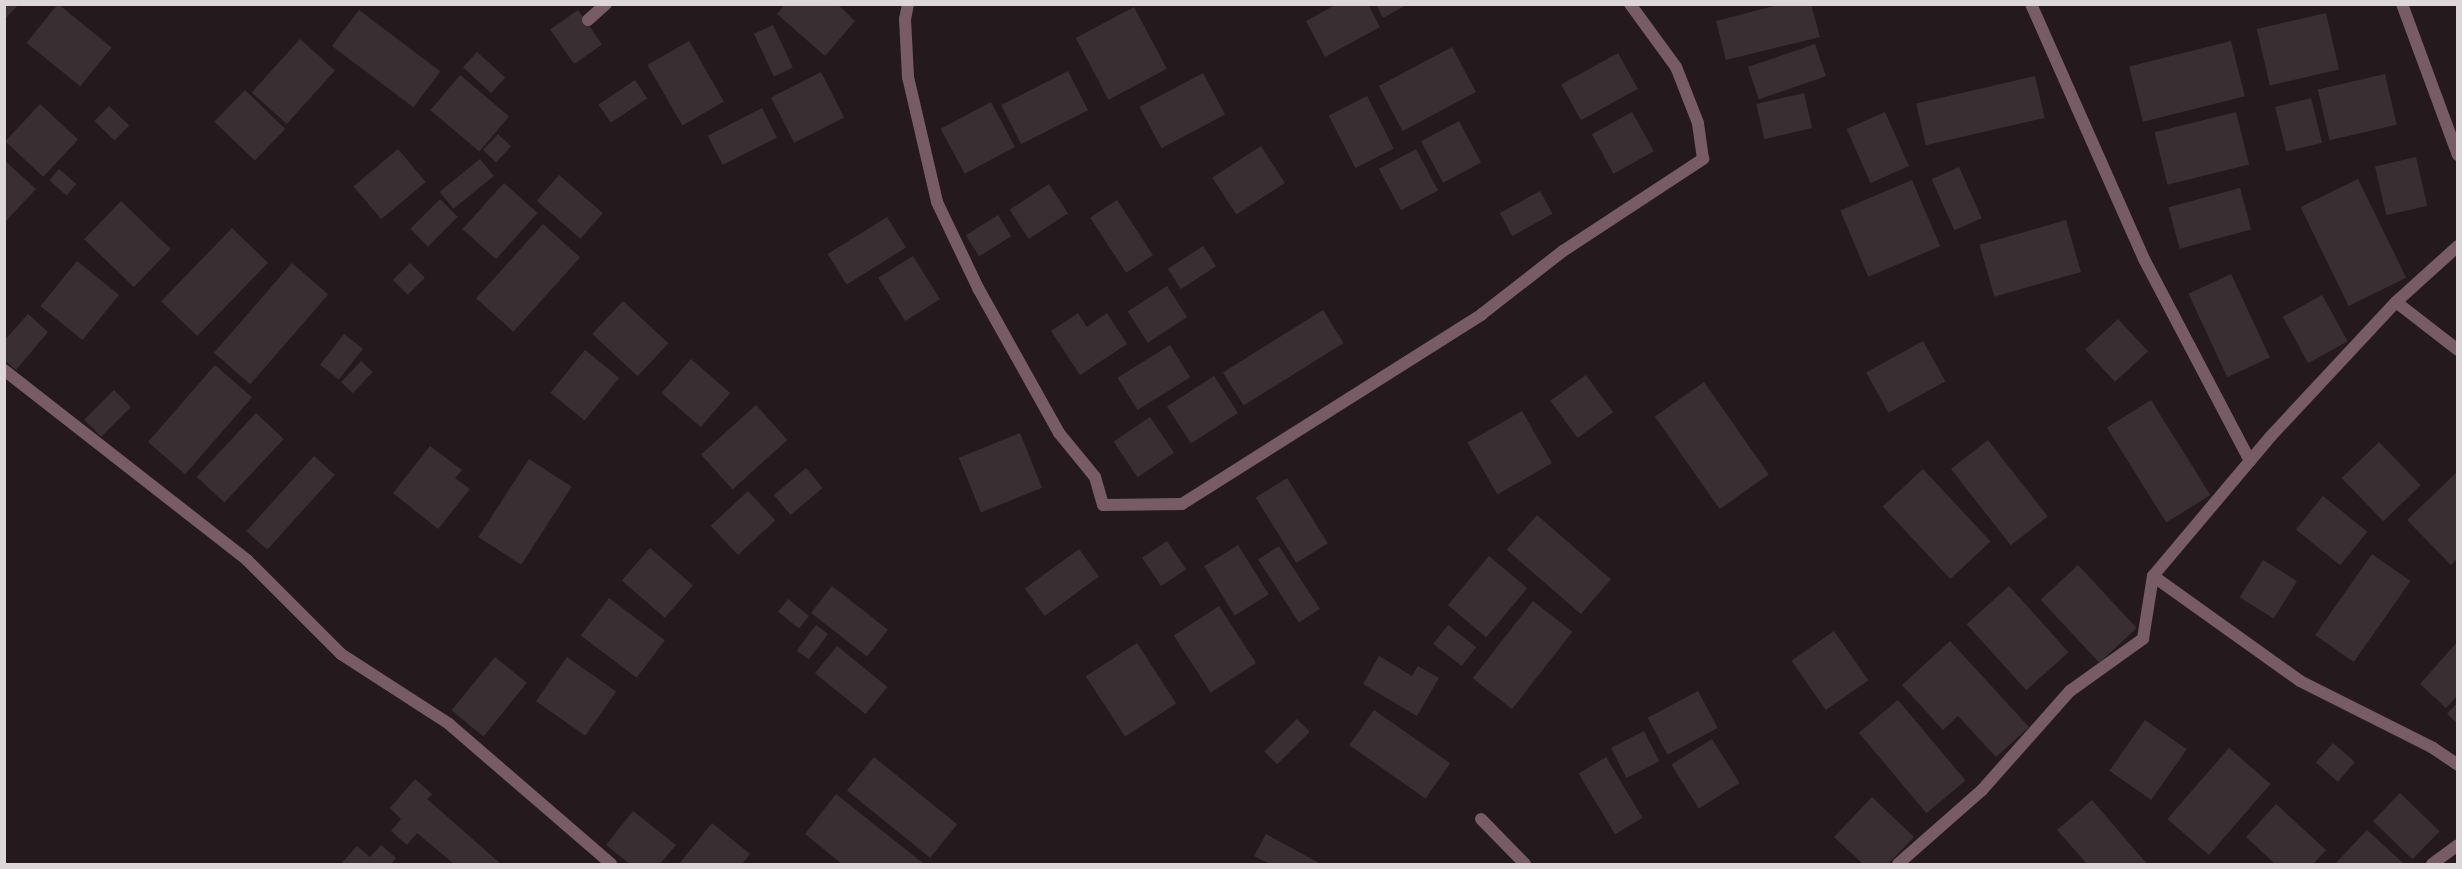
<!DOCTYPE html>
<style>
body{margin:0}
#map{position:relative;width:2462px;height:869px;overflow:hidden;background:#241a1d;font-family:Mulish,sans-serif}
div>[style]{position:absolute}
[style*='--x']{left:calc(var(--x)*1px);top:calc(var(--y)*1px);width:calc(var(--w)*1px);rotate:calc(var(--a)*1deg)}
.building>*{inset:0;background:#392e32;transform-origin:0 0}
.street>*{height:12px;margin:-6px;padding:0 6px;transform-origin:6px;border-radius:6px;background:#775c65}
span{translate:-50% -50%;white-space:nowrap;text-align:center;line-height:1.15;-webkit-text-stroke:5px #0a0607;paint-order:stroke}
.frame{position:absolute;inset:0;border:6px solid #ded7d9;pointer-events:none}
</style>
<div id="map">
<div class="building">
<div style="clip-path:polygon(4px 4px,19px 4px,4px 20px)"></div>
<div style="left:58px;top:4px;width:69px;height:50px;rotate:39deg"></div>
<div style="clip-path:polygon(785px 4px,837px 4px,855px 21px,825px 56px,777px 14px)"></div>
<div style="clip-path:polygon(1337px 4px,1368px 4px,1380px 27px,1325px 57px,1306px 21px)"></div>
<div style="clip-path:polygon(1376px 4px,1408px 4px,1383px 18px)"></div>
<div style="clip-path:polygon(1782px 4px,1811px 4px,1820px 37px,1726px 60px,1716px 21px)"></div>
<div style="left:1134px;top:7px;width:70px;height:66px;rotate:62deg"></div>
<div style="left:359px;top:10px;width:102px;height:45px;rotate:37deg"></div>
<div style="left:578px;top:10px;width:42px;height:34px;rotate:55deg"></div>
<div style="left:2326px;top:13px;width:58px;height:71px;rotate:77deg"></div>
<div style="left:773px;top:25px;width:47px;height:21px;rotate:65deg"></div>
<div style="left:300px;top:39px;width:47px;height:72px;rotate:42deg"></div>
<div style="left:689px;top:41px;width:70px;height:48px;rotate:60deg"></div>
<div style="left:2231px;top:41px;width:57px;height:105px;rotate:76deg"></div>
<div style="left:1815px;top:44px;width:34px;height:71px;rotate:71deg"></div>
<div style="left:1452px;top:47px;width:51px;height:83px;rotate:62deg"></div>
<div style="left:477px;top:52px;width:38px;height:21px;rotate:42deg"></div>
<div style="left:1618px;top:53px;width:41px;height:65px;rotate:61deg"></div>
<div style="left:1068px;top:71px;width:44px;height:75px;rotate:63deg"></div>
<div style="left:821px;top:72px;width:51px;height:56px;rotate:63deg"></div>
<div style="left:1203px;top:73px;width:47px;height:72px;rotate:62deg"></div>
<div style="left:2385px;top:74px;width:52px;height:69px;rotate:77deg"></div>
<div style="left:460px;top:75px;width:64px;height:46px;rotate:40deg"></div>
<div style="left:2035px;top:76px;width:43px;height:122px;rotate:77deg"></div>
<div style="left:635px;top:80px;width:22px;height:44px;rotate:56deg"></div>
<div style="left:245px;top:90px;width:56px;height:44px;rotate:44deg"></div>
<div style="left:1804px;top:93px;width:36px;height:49px;rotate:77deg"></div>
<div style="left:1367px;top:96px;width:59px;height:43px;rotate:63deg"></div>
<div style="left:2311px;top:98px;width:46px;height:37px;rotate:76deg"></div>
<div style="left:991px;top:102px;width:51px;height:57px;rotate:62deg"></div>
<div style="left:40px;top:104px;width:52px;height:51px;rotate:43deg"></div>
<div style="left:109px;top:106px;width:28px;height:21px;rotate:44deg"></div>
<div style="left:762px;top:108px;width:33px;height:61px;rotate:63deg"></div>
<div style="left:1632px;top:112px;width:45px;height:46px;rotate:61deg"></div>
<div style="left:1885px;top:112px;width:59px;height:42px;rotate:66deg"></div>
<div style="left:2236px;top:112px;width:54px;height:84px;rotate:76deg"></div>
<div style="left:1459px;top:121px;width:47px;height:43px;rotate:62deg"></div>
<div style="left:498px;top:134px;width:18px;height:22px;rotate:43deg"></div>
<div style="left:1261px;top:146px;width:44px;height:58px;rotate:57deg"></div>
<div style="left:398px;top:149px;width:43px;height:58px;rotate:50deg"></div>
<div style="left:1416px;top:149px;width:47px;height:42px;rotate:62deg"></div>
<div style="left:2416px;top:157px;width:50px;height:42px;rotate:77deg"></div>
<div style="left:480px;top:159px;width:22px;height:52px;rotate:51deg"></div>
<div style="clip-path:polygon(4px 160px,36px 189px,4px 223px)"></div>
<div style="left:1959px;top:167px;width:56px;height:30px;rotate:66deg"></div>
<div style="left:59px;top:169px;width:23px;height:15px;rotate:41deg"></div>
<div style="left:559px;top:175px;width:58px;height:34px;rotate:41deg"></div>
<div style="left:2358px;top:179px;width:110px;height:64px;rotate:64deg"></div>
<div style="left:1912px;top:180px;width:72px;height:78px;rotate:67deg"></div>
<div style="left:504px;top:183px;width:45px;height:62px;rotate:42deg"></div>
<div style="left:1049px;top:184px;width:35px;height:47px;rotate:57deg"></div>
<div style="left:2240px;top:188px;width:43px;height:74px;rotate:75deg"></div>
<div style="left:1540px;top:191px;width:26px;height:46px;rotate:61deg"></div>
<div style="left:440px;top:199px;width:25px;height:42px;rotate:45deg"></div>
<div style="left:1117px;top:200px;width:66px;height:32px;rotate:57deg"></div>
<div style="left:121px;top:201px;width:69px;height:53px;rotate:44deg"></div>
<div style="left:998px;top:215px;width:25px;height:38px;rotate:58deg"></div>
<div style="left:887px;top:217px;width:36px;height:70px;rotate:58deg"></div>
<div style="left:2066px;top:220px;width:54px;height:90px;rotate:74deg"></div>
<div style="left:543px;top:224px;width:50px;height:100px;rotate:42deg"></div>
<div style="left:232px;top:228px;width:50px;height:102px;rotate:44deg"></div>
<div style="left:1203px;top:246px;width:24px;height:42px;rotate:57deg"></div>
<div style="left:913px;top:256px;width:51px;height:41px;rotate:58deg"></div>
<div style="left:77px;top:261px;width:54px;height:58px;rotate:39deg"></div>
<div style="left:292px;top:263px;width:48px;height:119px;rotate:41deg"></div>
<div style="left:410px;top:263px;width:21px;height:24px;rotate:45deg"></div>
<div style="left:2231px;top:274px;width:92px;height:47px;rotate:65deg"></div>
<div style="left:1167px;top:286px;width:37px;height:47px;rotate:57deg"></div>
<div style="left:2322px;top:295px;width:53px;height:45px;rotate:61deg"></div>
<div style="left:623px;top:301px;width:62px;height:45px;rotate:43deg"></div>
<div style="left:1323px;top:310px;width:39px;height:118px;rotate:58deg"></div>
<div style="clip-path:polygon(1078px 313px,1087px 327px,1107px 313px,1127px 344px,1080px 375px,1051px 331px)"></div>
<div style="clip-path:polygon(28px 314px,48px 332px,16px 370px,4px 360px,4px 341px)"></div>
<div style="left:2118px;top:319px;width:44px;height:45px;rotate:47deg"></div>
<div style="left:344px;top:334px;width:24px;height:39px;rotate:38deg"></div>
<div style="left:1923px;top:341px;width:46px;height:65px;rotate:61deg"></div>
<div style="left:1170px;top:345px;width:38px;height:62px;rotate:58deg"></div>
<div style="left:585px;top:350px;width:44px;height:55px;rotate:39deg"></div>
<div style="left:691px;top:359px;width:52px;height:45px;rotate:41deg"></div>
<div style="left:361px;top:361px;width:16px;height:29px;rotate:43deg"></div>
<div style="left:215px;top:365px;width:49px;height:102px;rotate:41deg"></div>
<div style="left:1586px;top:375px;width:46px;height:44px;rotate:54deg"></div>
<div style="left:1214px;top:376px;width:44px;height:56px;rotate:57deg"></div>
<div style="left:1704px;top:382px;width:113px;height:60px;rotate:55deg"></div>
<div style="left:114px;top:390px;width:24px;height:42px;rotate:45deg"></div>
<div style="left:2151px;top:400px;width:112px;height:52px;rotate:58deg"></div>
<div style="left:756px;top:405px;width:47px;height:74px;rotate:48deg"></div>
<div style="left:1522px;top:411px;width:60px;height:63px;rotate:60deg"></div>
<div style="left:256px;top:413px;width:38px;height:87px;rotate:43deg"></div>
<div style="left:1150px;top:417px;width:43px;height:44px;rotate:56deg"></div>
<div style="left:1020px;top:433px;width:59px;height:66px;rotate:68deg"></div>
<div style="left:1988px;top:440px;width:97px;height:47px;rotate:52deg"></div>
<div style="left:2379px;top:442px;width:60px;height:52px;rotate:46deg"></div>
<div style="clip-path:polygon(430px 446px,462px 470px,455px 478px,470px 489px,438px 529px,393px 493px)"></div>
<div style="left:314px;top:456px;width:28px;height:101px;rotate:42deg"></div>
<div style="left:529px;top:459px;width:51px;height:93px;rotate:33deg"></div>
<div style="left:806px;top:468px;width:26px;height:42px;rotate:50deg"></div>
<div style="left:1923px;top:469px;width:99px;height:55px;rotate:47deg"></div>
<div style="clip-path:polygon(2458px 471px,2458px 558px,2451px 565px,2407px 520px)"></div>
<div style="left:1287px;top:478px;width:77px;height:37px;rotate:58deg"></div>
<div style="left:748px;top:491px;width:40px;height:51px;rotate:47deg"></div>
<div style="left:2323px;top:496px;width:57px;height:43px;rotate:39deg"></div>
<div style="left:1537px;top:515px;width:98px;height:46px;rotate:41deg"></div>
<div style="left:1167px;top:541px;width:34px;height:30px;rotate:56deg"></div>
<div style="left:1238px;top:545px;width:58px;height:40px;rotate:58deg"></div>
<div style="left:1279px;top:546px;width:75px;height:25px;rotate:57deg"></div>
<div style="left:650px;top:548px;width:57px;height:43px;rotate:41deg"></div>
<div style="left:1079px;top:549px;width:34px;height:67px;rotate:54deg"></div>
<div style="left:2372px;top:554px;width:47px;height:99px;rotate:35deg"></div>
<div style="left:1489px;top:556px;width:50px;height:64px;rotate:40deg"></div>
<div style="left:2263px;top:560px;width:40px;height:44px;rotate:32deg"></div>
<div style="left:2078px;top:565px;width:86px;height:51px;rotate:47deg"></div>
<div style="left:832px;top:586px;width:71px;height:34px;rotate:38deg"></div>
<div style="left:2009px;top:586px;width:89px;height:57px;rotate:48deg"></div>
<div style="left:609px;top:598px;width:70px;height:47px;rotate:37deg"></div>
<div style="left:788px;top:599px;width:27px;height:16px;rotate:39deg"></div>
<div style="left:1533px;top:601px;width:50px;height:98px;rotate:38deg"></div>
<div style="left:1219px;top:606px;width:68px;height:54px;rotate:57deg"></div>
<div style="left:816px;top:625px;width:15px;height:32px;rotate:37deg"></div>
<div style="left:1448px;top:625px;width:36px;height:24px;rotate:38deg"></div>
<div style="left:1834px;top:631px;width:60px;height:52px;rotate:55deg"></div>
<div style="clip-path:polygon(1950px 641px,2029px 727px,1996px 757px,1958px 716px,1943px 730px,1902px 685px)"></div>
<div style="clip-path:polygon(2458px 641px,2458px 695px,2446px 708px,2420px 684px)"></div>
<div style="left:1137px;top:643px;width:72px;height:61px;rotate:57deg"></div>
<div style="left:837px;top:646px;width:65px;height:35px;rotate:39deg"></div>
<div style="clip-path:polygon(1379px 656px,1412px 676px,1418px 666px,1439px 678px,1417px 716px,1363px 684px)"></div>
<div style="left:495px;top:657px;width:41px;height:69px;rotate:39deg"></div>
<div style="left:567px;top:657px;width:60px;height:54px;rotate:35deg"></div>
<div style="left:1698px;top:691px;width:42px;height:57px;rotate:62deg"></div>
<div style="left:1898px;top:700px;width:105px;height:51px;rotate:50deg"></div>
<div style="clip-path:polygon(2458px 702px,2458px 724px,2447px 714px)"></div>
<div style="left:1374px;top:710px;width:93px;height:43px;rotate:35deg"></div>
<div style="left:1297px;top:719px;width:18px;height:46px;rotate:45deg"></div>
<div style="left:2145px;top:720px;width:51px;height:62px;rotate:35deg"></div>
<div style="left:1644px;top:731px;width:34px;height:37px;rotate:63deg"></div>
<div style="left:1712px;top:739px;width:52px;height:48px;rotate:58deg"></div>
<div style="left:2333px;top:743px;width:29px;height:26px;rotate:41deg"></div>
<div style="left:2229px;top:748px;width:55px;height:94px;rotate:41deg"></div>
<div style="left:874px;top:757px;width:107px;height:43px;rotate:39deg"></div>
<div style="left:1606px;top:757px;width:71px;height:32px;rotate:59deg"></div>
<div style="clip-path:polygon(415px 779px,432px 794px,427px 799px,501px 864px,454px 864px,417px 833px,407px 845px,391px 831px,401px 819px,390px 808px)"></div>
<div style="left:2400px;top:793px;width:55px;height:39px;rotate:44deg"></div>
<div style="clip-path:polygon(836px 794px,924px 864px,842px 864px,805px 834px)"></div>
<div style="clip-path:polygon(1872px 797px,1914px 837px,1888px 864px,1863px 864px,1834px 837px)"></div>
<div style="clip-path:polygon(2092px 800px,2147px 864px,2087px 864px,2057px 830px)"></div>
<div style="clip-path:polygon(2276px 804px,2326px 850px,2313px 864px,2275px 864px,2246px 837px)"></div>
<div style="clip-path:polygon(633px 811px,676px 845px,660px 864px,630px 864px,606px 845px)"></div>
<div style="clip-path:polygon(712px 823px,750px 854px,742px 864px,679px 864px)"></div>
<div style="clip-path:polygon(2367px 830px,2404px 864px,2335px 864px)"></div>
<div style="clip-path:polygon(1266px 834px,1321px 864px,1270px 864px,1254px 856px)"></div>
<div style="clip-path:polygon(381px 845px,396px 858px,391px 864px,341px 864px,357px 846px,370px 857px)"></div>
</div>
<div class="street">
<div style="--x:908;--y:4;--w:15;--a:101"></div>
<div style="--x:905;--y:19;--w:58;--a:87"></div>
<div style="--x:908;--y:77;--w:128;--a:76.9"></div>
<div style="--x:937;--y:202;--w:95;--a:64.5"></div>
<div style="--x:978;--y:288;--w:166;--a:60.8"></div>
<div style="--x:1059;--y:433;--w:57;--a:50.7"></div>
<div style="--x:1095;--y:477;--w:29;--a:74"></div>
<div style="--x:1103;--y:505;--w:79;--a:-0.7"></div>
<div style="--x:1182;--y:504;--w:355;--a:-32.3"></div>
<div style="--x:1482;--y:314;--w:103;--a:-37.9"></div>
<div style="--x:1563;--y:251;--w:168;--a:-33.3"></div>
<div style="--x:1703;--y:159;--w:36;--a:-98"></div>
<div style="--x:1698;--y:123;--w:60;--a:-111.4"></div>
<div style="--x:1676;--y:67;--w:78;--a:-126.1"></div>
<div style="--x:2031;--y:4;--w:279;--a:66.1"></div>
<div style="--x:2144;--y:259;--w:228;--a:62.3"></div>
<div style="--x:2402;--y:4;--w:161;--a:69.7"></div>
<div style="--x:588;--y:20;--w:24;--a:-42"></div>
<div style="--x:2396;--y:302;--w:78;--a:37.7"></div>
<div style="--x:4;--y:370;--w:308;--a:38"></div>
<div style="--x:247;--y:560;--w:133;--a:45"></div>
<div style="--x:341;--y:654;--w:129;--a:32.9"></div>
<div style="--x:449;--y:724;--w:214;--a:40.8"></div>
<div style="--x:2153;--y:576;--w:181;--a:35.5"></div>
<div style="--x:2300;--y:681;--w:149;--a:26.7"></div>
<div style="--x:2433;--y:748;--w:30;--a:34"></div>
<div style="--x:1481;--y:819;--w:63;--a:45.6"></div>
<div style="--x:1898;--y:864;--w:112;--a:-41.4"></div>
<div style="--x:1982;--y:790;--w:132;--a:-48.4"></div>
<div style="--x:2070;--y:691;--w:90;--a:-35.5"></div>
<div style="--x:2143;--y:639;--w:64;--a:-81"></div>
<div style="--x:2153;--y:576;--w:183;--a:-49.9"></div>
<div style="--x:2271;--y:436;--w:183;--a:-47"></div>
<div style="--x:2396;--y:302;--w:84;--a:-42.1"></div>
<div style="--x:2432;--y:864;--w:32;--a:-36"></div>
</div>
<div class="frame"></div>
</div>
